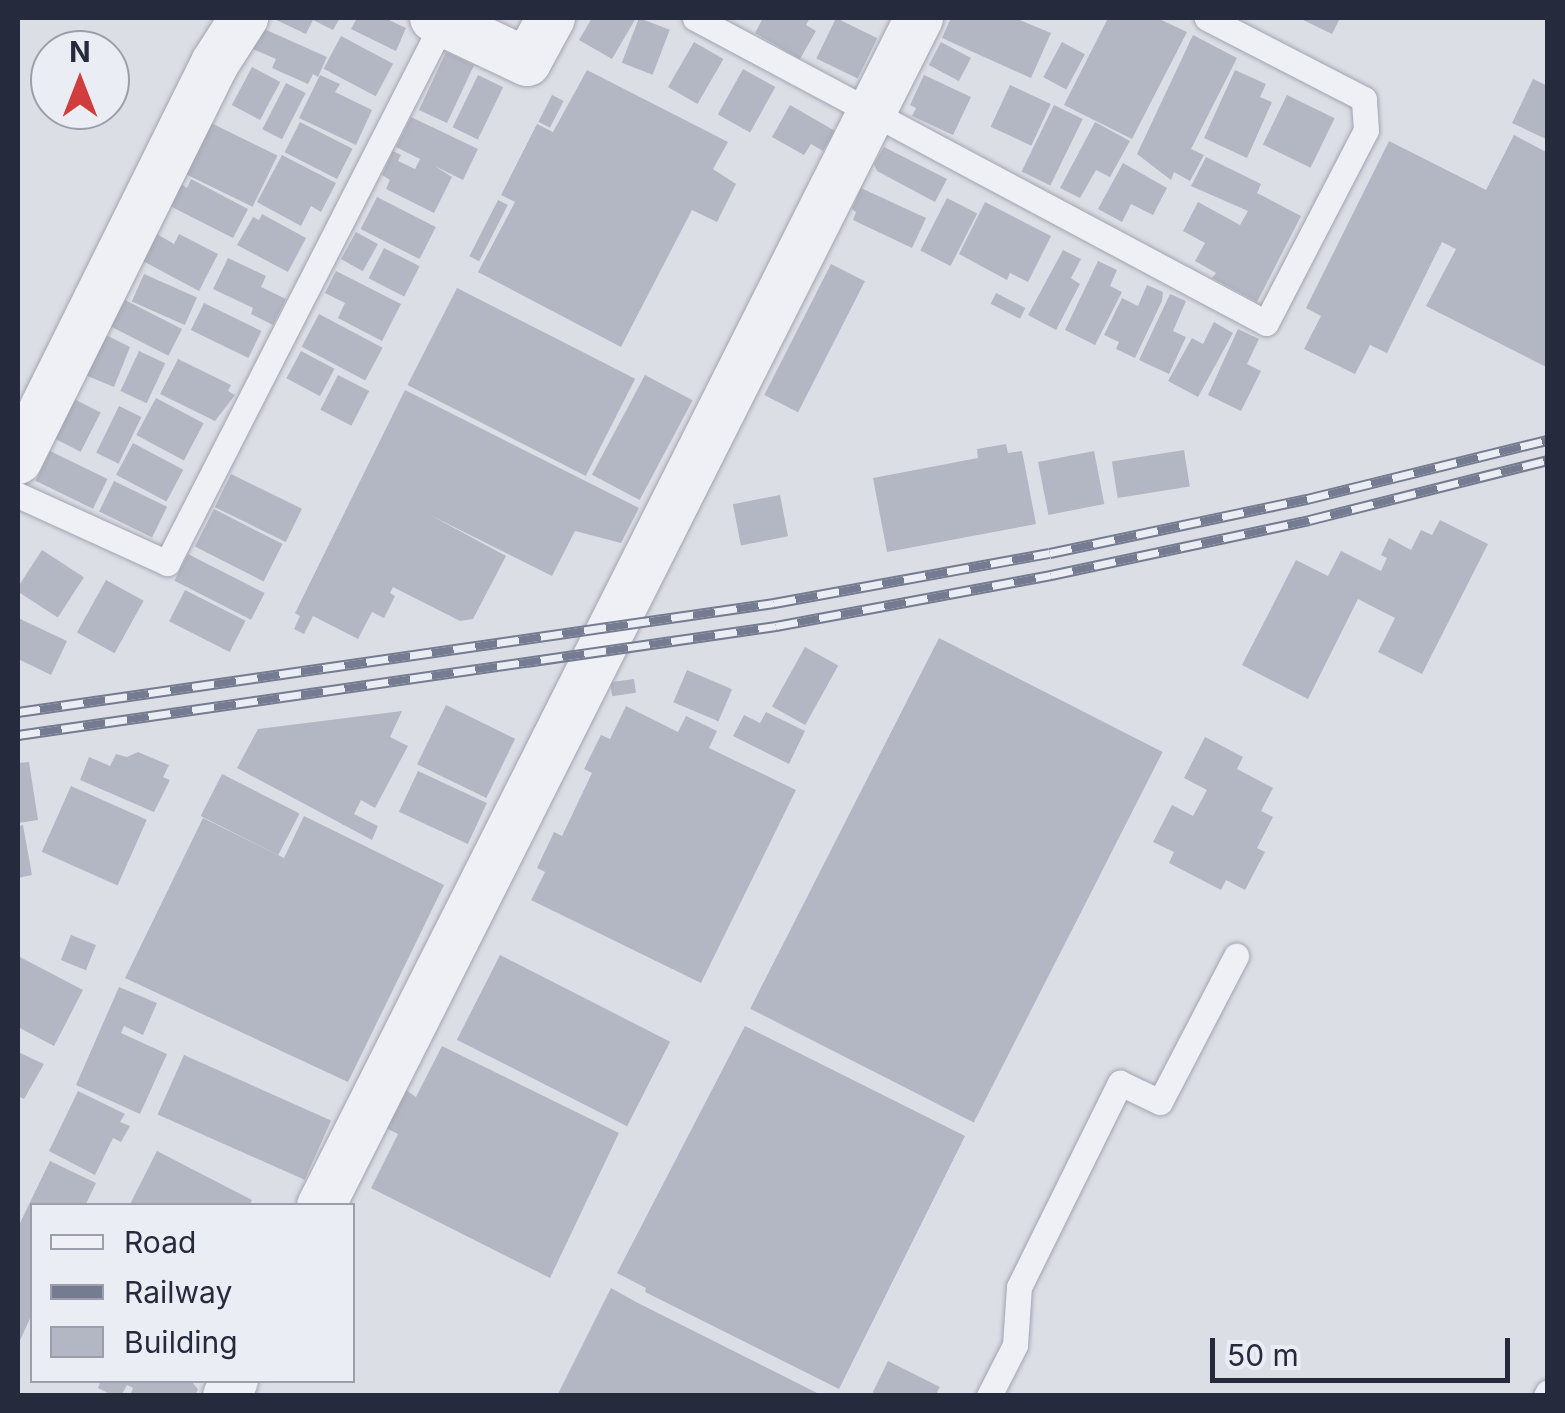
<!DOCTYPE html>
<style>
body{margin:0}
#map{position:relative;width:1565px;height:1413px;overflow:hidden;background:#dcdee6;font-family:Inter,sans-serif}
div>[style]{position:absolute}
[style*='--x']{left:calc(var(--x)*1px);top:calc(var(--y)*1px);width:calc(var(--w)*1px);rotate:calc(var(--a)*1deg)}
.building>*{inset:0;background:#b3b7c3;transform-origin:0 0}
.roads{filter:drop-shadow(0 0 2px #a1a4b0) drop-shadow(0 0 2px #a1a4b0)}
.service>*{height:25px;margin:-12.5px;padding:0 12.5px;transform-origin:12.5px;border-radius:12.5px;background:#eef0f5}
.minor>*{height:48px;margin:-24px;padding:0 24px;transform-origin:24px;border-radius:24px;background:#eef0f5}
.rail>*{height:11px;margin-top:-5.5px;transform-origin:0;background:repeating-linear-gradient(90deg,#ebedf4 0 22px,#757b90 0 44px);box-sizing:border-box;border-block:2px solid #757b90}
span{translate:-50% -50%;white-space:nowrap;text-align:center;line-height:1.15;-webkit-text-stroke:9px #ebedf4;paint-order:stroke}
.frame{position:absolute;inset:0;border:20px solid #252a3d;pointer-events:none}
.legend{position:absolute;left:30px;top:1203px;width:325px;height:180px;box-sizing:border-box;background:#ebedf4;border:2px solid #9c9fab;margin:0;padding:12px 18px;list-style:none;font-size:30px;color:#252a3d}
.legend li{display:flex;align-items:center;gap:20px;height:50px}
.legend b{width:50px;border:2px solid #9c9fab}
.north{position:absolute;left:30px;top:30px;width:100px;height:100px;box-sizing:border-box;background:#ebedf4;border:2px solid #9c9fab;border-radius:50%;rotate:0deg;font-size:28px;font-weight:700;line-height:40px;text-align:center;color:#252a3d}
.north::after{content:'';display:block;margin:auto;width:35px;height:45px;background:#d03d3c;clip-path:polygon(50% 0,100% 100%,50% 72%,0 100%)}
.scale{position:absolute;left:1210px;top:1338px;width:300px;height:45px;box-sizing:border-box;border:5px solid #252a3d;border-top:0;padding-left:12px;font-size:30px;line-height:35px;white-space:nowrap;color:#252a3d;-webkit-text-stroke:8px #ebedf4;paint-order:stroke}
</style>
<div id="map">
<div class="building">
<div style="clip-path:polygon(272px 18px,340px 18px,333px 30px,313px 20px,306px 34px)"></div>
<div style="clip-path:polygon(357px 18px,385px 18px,406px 28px,396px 51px,351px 29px)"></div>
<div style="clip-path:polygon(592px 18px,636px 18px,612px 59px,579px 40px)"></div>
<div style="left:639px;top:18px;width:33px;height:48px;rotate:21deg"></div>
<div style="clip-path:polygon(763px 18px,810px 18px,806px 25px,816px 31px,800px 59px,755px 33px)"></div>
<div style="left:836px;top:18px;width:46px;height:45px;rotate:26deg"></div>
<div style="clip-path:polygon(951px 18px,1015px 18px,1051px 33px,1031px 78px,942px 38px)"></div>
<div style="clip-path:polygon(1108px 18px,1157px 18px,1187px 32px,1132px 139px,1064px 105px)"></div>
<div style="clip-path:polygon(1299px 18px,1340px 18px,1332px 34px)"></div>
<div style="clip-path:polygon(262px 28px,327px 57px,318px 77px,313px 74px,308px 84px,272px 68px,276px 59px,253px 49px)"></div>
<div style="clip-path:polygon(1193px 35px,1237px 58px,1191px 149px,1204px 155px,1190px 181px,1174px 172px,1171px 180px,1137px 154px)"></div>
<div style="left:341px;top:36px;width:59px;height:37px;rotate:28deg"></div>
<div style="left:694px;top:42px;width:34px;height:52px;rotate:30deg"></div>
<div style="left:941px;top:42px;width:34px;height:26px;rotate:28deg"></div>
<div style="left:1062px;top:42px;width:26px;height:40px;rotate:28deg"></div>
<div style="left:446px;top:52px;width:31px;height:64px;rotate:25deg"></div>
<div style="left:252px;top:67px;width:32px;height:43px;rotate:28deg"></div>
<div style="left:743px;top:69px;width:37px;height:52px;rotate:29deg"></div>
<div style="clip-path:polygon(587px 70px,728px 142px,713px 169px,736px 184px,717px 222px,692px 210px,621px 347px,478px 272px,515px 202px,501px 195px,537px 124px,553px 132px)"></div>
<div style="clip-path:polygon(1235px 70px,1266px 84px,1260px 97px,1272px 102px,1247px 158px,1204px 138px)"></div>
<div style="clip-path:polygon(320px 75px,340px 84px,335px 92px,372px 110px,356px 145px,299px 118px)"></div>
<div style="left:478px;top:75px;width:28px;height:58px;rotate:26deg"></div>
<div style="clip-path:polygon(924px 75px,971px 97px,953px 135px,912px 116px,916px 108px,910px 105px)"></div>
<div style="clip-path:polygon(1533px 79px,1548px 86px,1548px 140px,1512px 123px)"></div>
<div style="left:286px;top:83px;width:22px;height:52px;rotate:27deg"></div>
<div style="left:1010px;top:85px;width:45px;height:46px;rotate:25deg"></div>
<div style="left:552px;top:95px;width:13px;height:30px;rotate:27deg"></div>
<div style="left:1287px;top:95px;width:53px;height:55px;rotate:26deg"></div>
<div style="clip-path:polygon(790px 105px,835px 131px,823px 151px,811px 144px,804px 155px,772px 137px)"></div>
<div style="left:1054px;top:105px;width:32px;height:74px;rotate:26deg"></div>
<div style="clip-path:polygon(411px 117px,478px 149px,463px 180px,435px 166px,452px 177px,434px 213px,386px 189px,390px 180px,382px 175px,393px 151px,401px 155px,398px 161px,415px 169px,420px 159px,396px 147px)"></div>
<div style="left:300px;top:122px;width:59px;height:34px;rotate:27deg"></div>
<div style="clip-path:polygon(1095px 122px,1130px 141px,1110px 177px,1096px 170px,1080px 198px,1060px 188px)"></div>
<div style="left:211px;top:123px;width:74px;height:57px;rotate:26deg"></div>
<div style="clip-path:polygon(1514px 135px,1548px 153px,1548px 368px,1426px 306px,1456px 249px,1442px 242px,1387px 353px,1370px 345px,1355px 374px,1304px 349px,1321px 316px,1306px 308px,1389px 141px,1486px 190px)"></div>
<div style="clip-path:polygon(884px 147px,947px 179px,935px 202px,877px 171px,874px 164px)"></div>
<div style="clip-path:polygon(282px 155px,336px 183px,321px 212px,311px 206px,301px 226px,257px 202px)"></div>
<div style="clip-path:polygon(1206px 157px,1261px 184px,1257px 193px,1301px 216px,1257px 302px,1212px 278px,1216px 273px,1195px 261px,1205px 243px,1183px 231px,1198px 202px,1240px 225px,1248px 211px,1191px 186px)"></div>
<div style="clip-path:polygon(1123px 163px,1167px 188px,1153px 215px,1131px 204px,1122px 222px,1098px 209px)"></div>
<div style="clip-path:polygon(191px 179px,248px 209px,233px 238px,170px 206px,181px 184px,187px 188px)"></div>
<div style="clip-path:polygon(861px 188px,926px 218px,912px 248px,853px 220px,856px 212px,852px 209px)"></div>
<div style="left:377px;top:197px;width:66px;height:36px;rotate:27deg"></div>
<div style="left:947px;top:198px;width:34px;height:59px;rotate:27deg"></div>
<div style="left:498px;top:200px;width:11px;height:63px;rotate:27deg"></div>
<div style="clip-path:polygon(985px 202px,1051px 236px,1028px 282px,1010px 273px,1007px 280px,959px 254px)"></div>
<div style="clip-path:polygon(262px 214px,306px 238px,288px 272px,237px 245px,253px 217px,259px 220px)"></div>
<div style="left:356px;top:232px;width:25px;height:31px;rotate:29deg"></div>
<div style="clip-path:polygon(157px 234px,174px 244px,179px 234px,218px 254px,199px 291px,143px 261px)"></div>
<div style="left:384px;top:248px;width:40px;height:34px;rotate:27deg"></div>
<div style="clip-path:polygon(1063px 250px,1081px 259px,1071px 278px,1080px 284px,1056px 330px,1028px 315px)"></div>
<div style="clip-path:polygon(228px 258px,266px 276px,261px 287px,286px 299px,273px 325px,251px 314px,253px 308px,213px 289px)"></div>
<div style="clip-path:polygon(1098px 261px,1117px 270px,1110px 286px,1122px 292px,1095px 345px,1065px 330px)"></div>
<div style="left:831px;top:264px;width:38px;height:147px;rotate:27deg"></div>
<div style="clip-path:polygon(336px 271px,401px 304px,382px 341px,338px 318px,345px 303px,325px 293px)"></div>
<div style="left:144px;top:274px;width:58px;height:30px;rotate:24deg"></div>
<div style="clip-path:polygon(1147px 285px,1163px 292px,1162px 301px,1135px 358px,1116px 349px,1119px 342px,1104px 335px,1122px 298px,1138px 306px)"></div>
<div style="left:457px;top:288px;width:200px;height:109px;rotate:27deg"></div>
<div style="left:996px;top:293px;width:33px;height:12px;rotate:27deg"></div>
<div style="clip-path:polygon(1170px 294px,1186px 301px,1173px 331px,1186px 337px,1169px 374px,1139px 360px)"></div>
<div style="left:125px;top:300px;width:64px;height:30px;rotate:27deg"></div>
<div style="left:204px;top:303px;width:64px;height:30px;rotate:26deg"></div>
<div style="left:319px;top:314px;width:72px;height:37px;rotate:28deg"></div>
<div style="clip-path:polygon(1214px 322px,1233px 333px,1198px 397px,1168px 381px,1192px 338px,1203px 344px)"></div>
<div style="clip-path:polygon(1238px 329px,1259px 339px,1247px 364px,1261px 371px,1241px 411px,1208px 395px)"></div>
<div style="clip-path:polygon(106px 335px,130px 347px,114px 387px,85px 375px)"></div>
<div style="left:139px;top:351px;width:29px;height:44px;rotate:25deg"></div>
<div style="left:301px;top:351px;width:38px;height:31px;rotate:28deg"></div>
<div style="clip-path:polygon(178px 359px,231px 385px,228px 391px,235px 395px,215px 421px,160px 394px)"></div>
<div style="left:338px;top:375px;width:35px;height:39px;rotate:27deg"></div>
<div style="left:645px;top:375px;width:54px;height:113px;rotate:28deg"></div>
<div style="clip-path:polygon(405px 390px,639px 508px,621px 543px,575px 531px,552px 576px,430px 515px,506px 556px,473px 619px,460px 621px,393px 587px,390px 593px,395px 596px,384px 618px,372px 612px,358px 639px,313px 616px,304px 634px,294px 629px,300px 616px,295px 613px)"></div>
<div style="left:156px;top:398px;width:54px;height:42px;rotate:28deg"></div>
<div style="left:74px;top:399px;width:30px;height:44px;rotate:27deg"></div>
<div style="left:119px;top:406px;width:25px;height:52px;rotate:26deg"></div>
<div style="left:133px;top:443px;width:57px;height:36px;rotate:28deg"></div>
<div style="clip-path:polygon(1006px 444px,1008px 453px,1022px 451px,1036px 524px,887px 552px,873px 478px,978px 458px,977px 449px)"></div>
<div style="left:1184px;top:450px;width:37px;height:73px;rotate:81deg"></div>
<div style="left:50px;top:451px;width:64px;height:33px;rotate:26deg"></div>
<div style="left:1094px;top:451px;width:54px;height:57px;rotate:79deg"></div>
<div style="left:231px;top:474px;width:79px;height:37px;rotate:26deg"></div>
<div style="left:114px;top:481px;width:59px;height:34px;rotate:26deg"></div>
<div style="left:780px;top:495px;width:42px;height:48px;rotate:79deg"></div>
<div style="left:214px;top:509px;width:77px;height:42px;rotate:27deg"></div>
<div style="clip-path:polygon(1440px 520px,1488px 544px,1422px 674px,1378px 652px,1395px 618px,1358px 599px,1308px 699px,1242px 665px,1296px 560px,1328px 576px,1341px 551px,1381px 571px,1387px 558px,1381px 555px,1389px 538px,1411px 550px,1421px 530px,1432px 535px)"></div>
<div style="left:42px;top:550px;width:50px;height:48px;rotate:33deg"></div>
<div style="left:188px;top:554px;width:86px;height:30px;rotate:27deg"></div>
<div style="left:106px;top:580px;width:43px;height:60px;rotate:29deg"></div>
<div style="left:185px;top:590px;width:68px;height:35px;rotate:27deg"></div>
<div style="clip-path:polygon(18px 618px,67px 641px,51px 675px,18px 659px)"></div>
<div style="left:939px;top:638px;width:251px;height:416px;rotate:27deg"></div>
<div style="left:805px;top:647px;width:38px;height:68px;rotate:29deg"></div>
<div style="left:687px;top:670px;width:49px;height:35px;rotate:23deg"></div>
<div style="left:634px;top:679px;width:14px;height:24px;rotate:82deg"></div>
<div style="left:446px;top:705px;width:77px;height:66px;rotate:26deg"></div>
<div style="clip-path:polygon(626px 706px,678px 732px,686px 716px,717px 731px,709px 748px,796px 790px,701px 983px,531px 900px,545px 872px,537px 868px,554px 832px,562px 836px,592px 773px,584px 769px,601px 735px,610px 739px)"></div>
<div style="clip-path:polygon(402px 711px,390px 737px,408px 746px,375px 808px,361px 800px,354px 814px,378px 826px,372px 840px,237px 768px,258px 729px)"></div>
<div style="clip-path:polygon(766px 712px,805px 731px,789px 764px,733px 736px,744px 715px,760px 723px)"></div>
<div style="clip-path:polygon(1205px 737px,1243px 757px,1237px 769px,1273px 788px,1261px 811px,1273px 817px,1257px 848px,1265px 852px,1245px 890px,1226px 880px,1221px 890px,1169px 863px,1174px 852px,1153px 842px,1172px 805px,1193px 816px,1207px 790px,1184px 778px)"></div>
<div style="clip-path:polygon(138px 752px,169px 765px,163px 777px,170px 780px,154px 812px,80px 780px,89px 757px,110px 766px,116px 754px,127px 757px)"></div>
<div style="clip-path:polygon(29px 762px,38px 820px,18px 823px,18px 763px)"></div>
<div style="left:418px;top:771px;width:76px;height:45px;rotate:25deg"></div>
<div style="left:222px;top:774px;width:87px;height:47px;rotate:27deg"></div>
<div style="left:71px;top:786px;width:83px;height:72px;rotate:24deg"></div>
<div style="clip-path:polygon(304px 816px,444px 885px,348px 1082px,125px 978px,203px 818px,284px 858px)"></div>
<div style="clip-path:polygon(23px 825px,32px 875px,18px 878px,18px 826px)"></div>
<div style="left:71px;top:935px;width:27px;height:27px;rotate:22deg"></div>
<div style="left:500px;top:955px;width:191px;height:95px;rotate:27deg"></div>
<div style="clip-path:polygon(18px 956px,83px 990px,54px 1046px,18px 1027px)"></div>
<div style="clip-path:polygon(119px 987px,157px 1003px,143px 1035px,124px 1026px,121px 1033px,167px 1054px,140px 1114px,76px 1085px)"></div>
<div style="clip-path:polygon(745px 1026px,965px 1136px,839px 1389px,645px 1292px,646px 1288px,617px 1273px)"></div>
<div style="clip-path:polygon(442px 1046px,619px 1133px,550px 1278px,371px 1188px,398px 1134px,386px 1128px,406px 1090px,416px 1097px)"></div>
<div style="clip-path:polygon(18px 1052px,44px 1064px,24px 1099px,18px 1096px)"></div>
<div style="left:184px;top:1055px;width:161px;height:65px;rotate:24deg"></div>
<div style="clip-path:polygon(78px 1091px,125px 1114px,120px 1122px,130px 1126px,121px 1142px,113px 1138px,95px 1175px,49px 1151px)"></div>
<div style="clip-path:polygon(157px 1151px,252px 1200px,249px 1206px,129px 1206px)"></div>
<div style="clip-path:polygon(50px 1161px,96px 1183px,85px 1206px,32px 1206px,32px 1314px,18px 1345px,18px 1227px)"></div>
<div style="clip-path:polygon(611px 1288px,636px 1302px,823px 1396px,557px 1396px)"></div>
<div style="clip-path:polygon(888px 1361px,940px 1387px,935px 1396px,871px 1396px)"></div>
<div style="clip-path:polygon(101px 1380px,190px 1380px,198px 1389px,195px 1396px,130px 1396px,133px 1388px,127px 1385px,121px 1396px,114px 1396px,98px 1388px)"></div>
</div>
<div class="roads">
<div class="service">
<div style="--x:695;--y:18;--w:647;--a:28.11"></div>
<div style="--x:1266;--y:323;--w:217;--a:-62.6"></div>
<div style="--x:1366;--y:130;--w:31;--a:-94"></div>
<div style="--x:1364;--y:99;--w:177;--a:-152.7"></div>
<div style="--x:18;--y:495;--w:164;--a:24.5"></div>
<div style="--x:167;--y:563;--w:607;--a:-62.97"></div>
<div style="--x:989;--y:1396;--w:57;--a:-63"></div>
<div style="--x:1015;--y:1345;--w:58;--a:-86.1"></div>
<div style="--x:1019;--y:1287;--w:228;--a:-63.7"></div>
<div style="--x:1120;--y:1083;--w:44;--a:25.4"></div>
<div style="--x:1160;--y:1102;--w:165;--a:-62.5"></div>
<div style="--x:1546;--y:1396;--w:4;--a:-63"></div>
</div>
<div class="minor">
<div style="--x:434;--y:18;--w:103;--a:25.3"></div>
<div style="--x:527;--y:62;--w:50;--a:-61.4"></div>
<div style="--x:18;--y:460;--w:443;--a:-63.6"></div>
<div style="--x:215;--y:63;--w:54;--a:-57.2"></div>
<div style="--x:321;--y:1206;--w:1330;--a:-63.28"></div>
<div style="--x:227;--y:1396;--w:17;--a:-66"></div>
</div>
</div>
<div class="rail">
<div style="--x:18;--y:712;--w:764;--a:-8.2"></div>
<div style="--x:774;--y:603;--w:280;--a:-10.3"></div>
<div style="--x:1050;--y:553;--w:263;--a:-11.9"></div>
<div style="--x:1307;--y:499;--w:248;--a:-13.8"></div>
<div style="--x:18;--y:735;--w:766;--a:-8.18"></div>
<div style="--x:776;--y:626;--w:280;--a:-10.5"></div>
<div style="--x:1051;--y:575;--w:264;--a:-12"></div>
<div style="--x:1309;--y:520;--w:246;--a:-14.1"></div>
</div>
<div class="frame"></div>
<ul class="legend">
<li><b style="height:12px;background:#eef0f5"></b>Road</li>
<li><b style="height:12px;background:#757b90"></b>Railway</li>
<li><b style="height:28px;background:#b3b7c3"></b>Building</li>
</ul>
<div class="north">N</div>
<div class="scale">50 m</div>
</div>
